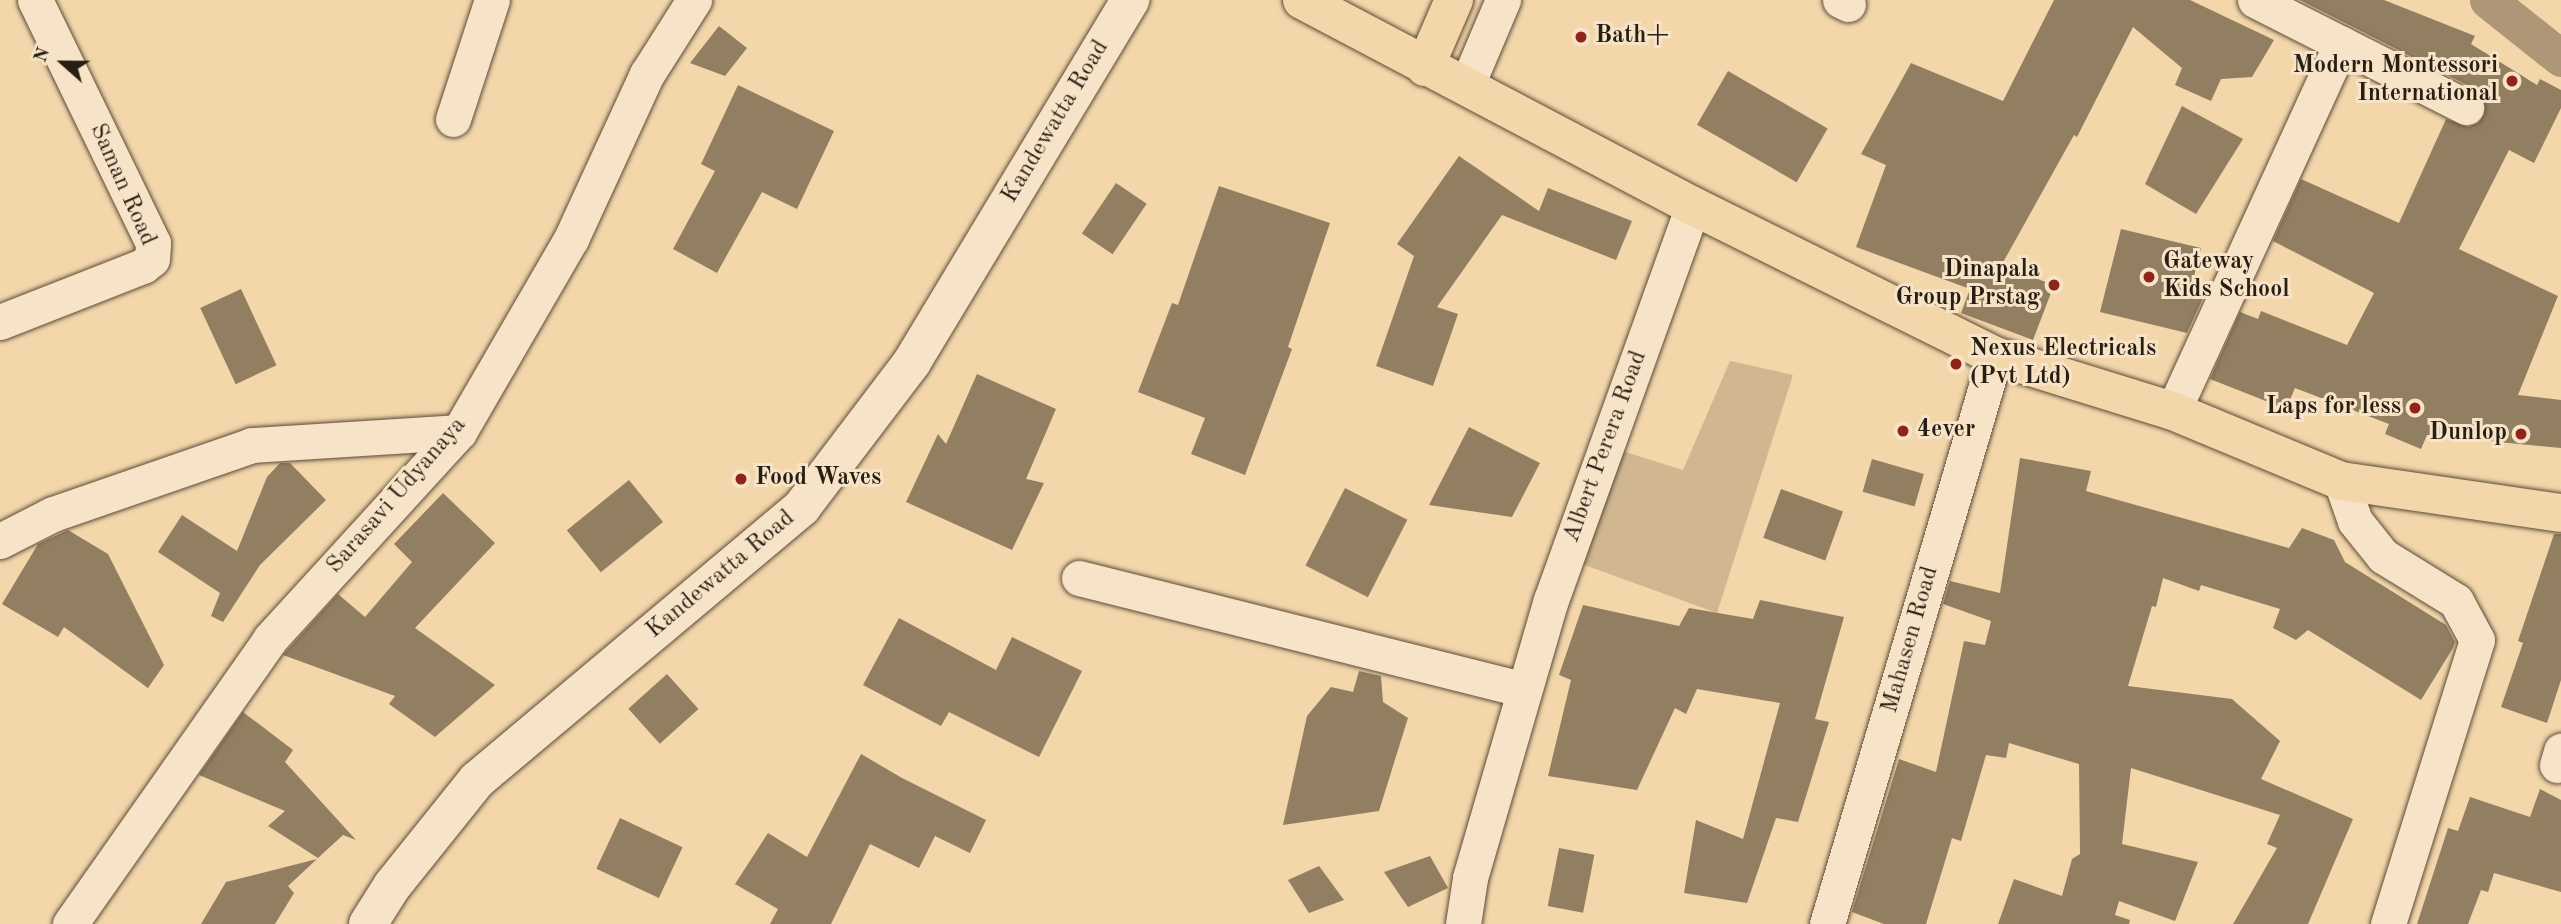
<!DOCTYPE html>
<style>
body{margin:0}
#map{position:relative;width:2561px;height:924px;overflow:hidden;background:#f3d6aa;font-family:"Old Standard TT",serif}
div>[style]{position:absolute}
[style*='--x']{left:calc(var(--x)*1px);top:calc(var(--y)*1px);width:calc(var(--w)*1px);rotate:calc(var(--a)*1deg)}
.green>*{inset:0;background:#d0b790}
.canal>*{height:37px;margin:-18.5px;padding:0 18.5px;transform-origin:18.5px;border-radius:18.5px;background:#ae9776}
.building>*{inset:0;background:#927e61;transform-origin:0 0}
.roads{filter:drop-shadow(0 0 2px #5b4c38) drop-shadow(0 0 2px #5b4c38)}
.street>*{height:35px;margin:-17.5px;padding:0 17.5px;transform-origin:17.5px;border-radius:17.5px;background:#f7e4c8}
.secondary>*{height:38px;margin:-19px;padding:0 19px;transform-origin:19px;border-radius:19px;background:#f7e4c8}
.primary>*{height:38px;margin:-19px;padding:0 19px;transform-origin:19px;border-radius:19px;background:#f3d6aa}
.dots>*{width:19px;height:19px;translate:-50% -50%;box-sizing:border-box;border:4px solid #f7e4c8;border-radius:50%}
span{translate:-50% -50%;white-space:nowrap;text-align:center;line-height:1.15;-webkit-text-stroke:6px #f7e4c8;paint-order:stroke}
.poi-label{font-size:24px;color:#281e12;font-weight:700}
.left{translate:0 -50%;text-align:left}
.right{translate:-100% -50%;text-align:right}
.street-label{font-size:24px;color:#281e12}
.north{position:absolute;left:28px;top:28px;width:70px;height:70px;-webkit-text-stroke:5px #f7e4c8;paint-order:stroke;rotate:291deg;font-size:19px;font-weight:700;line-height:28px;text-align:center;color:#281e12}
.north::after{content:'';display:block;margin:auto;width:24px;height:32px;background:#281e12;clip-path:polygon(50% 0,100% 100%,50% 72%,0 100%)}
</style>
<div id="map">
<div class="green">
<div style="clip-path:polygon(1730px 361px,1793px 375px,1717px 613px,1579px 563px,1603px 445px,1683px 470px)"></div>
</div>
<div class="canal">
<div style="--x:2488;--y:0;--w:93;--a:38.5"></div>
</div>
<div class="building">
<div style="clip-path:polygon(2054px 0,2190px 0,2274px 40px,2252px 77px,2221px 79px,2211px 101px,2175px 85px,2182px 68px,2133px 27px,2077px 137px,2074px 135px,2001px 266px,2054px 285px,2033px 340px,1961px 313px,1970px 289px,1856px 247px,1886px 165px,1861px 154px,1911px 63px,2003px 101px)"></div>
<div style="clip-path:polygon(2300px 0,2384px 0,2475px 36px,2471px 44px,2537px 85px,2540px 79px,2561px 90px,2561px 108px,2534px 163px,2509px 150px,2459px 249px,2558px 296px,2518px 395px,2561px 400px,2561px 448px,2427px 435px,2421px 449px,2385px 434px,2389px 424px,2295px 388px,2286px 409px,2210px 379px,2240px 312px,2258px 319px,2261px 311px,2347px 345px,2374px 293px,2273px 241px,2301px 179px,2399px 223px,2446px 119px,2468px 127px,2478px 123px,2484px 115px,2483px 97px,2475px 89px)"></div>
<div style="clip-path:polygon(719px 26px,747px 48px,725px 76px,690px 63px)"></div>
<div style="left:1728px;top:71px;width:115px;height:62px;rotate:30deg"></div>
<div style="clip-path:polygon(738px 85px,834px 131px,797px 209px,762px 192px,717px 273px,673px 249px,715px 171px,701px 164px)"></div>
<div style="clip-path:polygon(2182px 106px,2243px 139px,2196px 214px,2145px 184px)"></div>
<div style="clip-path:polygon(1459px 156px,1539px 211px,1548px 188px,1632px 221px,1616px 260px,1502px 215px,1437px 307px,1458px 314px,1433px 386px,1376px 366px,1414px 256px,1397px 244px)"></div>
<div style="left:1116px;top:183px;width:37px;height:61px;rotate:34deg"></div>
<div style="clip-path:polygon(1219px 186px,1330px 223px,1288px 347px,1292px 349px,1245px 475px,1191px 454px,1205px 418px,1138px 392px,1172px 303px,1178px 305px)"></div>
<div style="clip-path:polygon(2121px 229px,2201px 248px,2190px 293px,2203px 298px,2187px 333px,2100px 312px)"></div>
<div style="left:241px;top:289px;width:84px;height:45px;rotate:65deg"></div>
<div style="clip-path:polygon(977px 374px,1056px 409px,1026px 479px,1044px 483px,1012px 550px,906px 502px,938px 434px,946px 444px)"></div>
<div style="clip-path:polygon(1469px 427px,1540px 463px,1512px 517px,1429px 505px)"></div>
<div style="clip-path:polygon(2020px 458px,2091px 471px,2086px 491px,2289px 548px,2302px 528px,2334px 540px,2345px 562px,2446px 625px,2455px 642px,2453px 648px,2421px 700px,2308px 630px,2296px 640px,2273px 628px,2280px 609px,2201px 585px,2199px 591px,2163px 578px,2156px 607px,2152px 606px,2128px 686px,2232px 699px,2280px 741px,2261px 779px,2353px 819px,2308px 924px,2233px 924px,2277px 848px,2267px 844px,2280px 815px,2131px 768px,2122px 844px,2198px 862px,2175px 921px,2119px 901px,2115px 915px,2130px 920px,2129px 924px,1998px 924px,2014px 879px,2062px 896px,2072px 859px,2080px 854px,2079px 764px,2009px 743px,2006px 758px,1986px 755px,1961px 841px,1952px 838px,1926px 924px,1884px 924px,1852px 912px,1899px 759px,1936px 772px,1964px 641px,1985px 645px,1991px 621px,1943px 604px,1950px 581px,2000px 593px)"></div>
<div style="left:1872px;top:459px;width:54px;height:34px;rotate:16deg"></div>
<div style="clip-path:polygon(280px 463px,290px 463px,326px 500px,260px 565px,223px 622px,211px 616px,220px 593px,158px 552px,182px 515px,237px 551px,267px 477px)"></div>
<div style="left:629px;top:480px;width:54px;height:80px;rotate:51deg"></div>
<div style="left:1345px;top:488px;width:70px;height:87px;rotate:27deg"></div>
<div style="left:1781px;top:489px;width:66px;height:52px;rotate:20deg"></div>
<div style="clip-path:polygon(443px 493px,495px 543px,415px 628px,495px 685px,435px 737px,389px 704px,395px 696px,283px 655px,338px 594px,365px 617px,412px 562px,394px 544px)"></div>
<div style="clip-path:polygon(68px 530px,108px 554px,164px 665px,148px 688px,64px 627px,58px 637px,2px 604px,38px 544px)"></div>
<div style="clip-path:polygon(2554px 534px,2561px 534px,2561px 680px,2547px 723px,2501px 707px,2523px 643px,2518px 641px)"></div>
<div style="clip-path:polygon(1760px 600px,1844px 617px,1815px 719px,1829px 722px,1798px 822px,1776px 818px,1747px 903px,1684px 893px,1696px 820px,1743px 839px,1780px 703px,1697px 689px,1686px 714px,1675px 708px,1637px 790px,1548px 776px,1571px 680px,1559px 675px,1583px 605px,1679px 626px,1689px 608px,1753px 619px)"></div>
<div style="clip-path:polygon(899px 618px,996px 670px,1012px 637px,1082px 671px,1039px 757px,949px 712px,941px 726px,863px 685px)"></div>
<div style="clip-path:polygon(1359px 671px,1381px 676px,1383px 702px,1408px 718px,1379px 811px,1283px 825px,1307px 716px,1331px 687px,1353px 692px)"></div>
<div style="left:667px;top:674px;width:47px;height:52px;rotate:48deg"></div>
<div style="clip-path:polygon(243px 712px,293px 750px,285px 762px,356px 840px,343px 835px,318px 858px,268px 826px,285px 811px,199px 775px)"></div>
<div style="clip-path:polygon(861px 754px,902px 778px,986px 820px,970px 853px,935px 836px,919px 868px,870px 844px,831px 924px,770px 924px,778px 909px,735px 884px,768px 833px,807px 857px)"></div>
<div style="clip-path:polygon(2540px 789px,2561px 800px,2561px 892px,2494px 873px,2488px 892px,2481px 890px,2468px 924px,2417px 924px,2448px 828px,2458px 831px,2470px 797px,2530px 817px)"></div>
<div style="left:620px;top:818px;width:69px;height:56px;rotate:25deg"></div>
<div style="left:1559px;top:848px;width:36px;height:59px;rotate:11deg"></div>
<div style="clip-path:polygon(1430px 856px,1448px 888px,1408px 907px,1384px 872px)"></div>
<div style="clip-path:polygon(317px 859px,288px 886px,294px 893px,275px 924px,201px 924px,226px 882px)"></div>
<div style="clip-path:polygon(1319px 866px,1344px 900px,1309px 913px,1288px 880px)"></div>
</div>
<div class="roads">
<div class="street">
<div style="--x:1840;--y:0;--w:9;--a:27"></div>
<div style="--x:2255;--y:0;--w:237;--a:26.9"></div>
<div style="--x:1466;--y:87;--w:95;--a:-67"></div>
<div style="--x:453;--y:119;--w:125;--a:-71.9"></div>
<div style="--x:0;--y:322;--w:154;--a:-21.4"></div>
<div style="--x:143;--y:266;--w:11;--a:-38"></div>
<div style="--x:152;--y:259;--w:16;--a:-86"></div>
<div style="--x:153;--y:243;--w:270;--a:-115.9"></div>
<div style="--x:2173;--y:411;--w:404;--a:-65.4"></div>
<div style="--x:2341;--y:481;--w:42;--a:70.7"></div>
<div style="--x:2355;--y:521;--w:45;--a:51.3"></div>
<div style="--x:2383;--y:556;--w:86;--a:31.7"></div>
<div style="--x:2456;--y:601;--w:44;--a:61.7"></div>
<div style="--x:2477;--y:640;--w:298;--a:107.4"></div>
<div style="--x:0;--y:541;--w:59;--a:-27"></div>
<div style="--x:53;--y:514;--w:211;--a:-19.1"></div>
<div style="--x:252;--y:445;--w:207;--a:-3.6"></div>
<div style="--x:1079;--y:578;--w:459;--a:14.1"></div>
<div style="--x:2557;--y:765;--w:15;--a:-74"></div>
<div style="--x:70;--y:924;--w:348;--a:-54.9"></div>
<div style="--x:270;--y:639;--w:280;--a:-47.6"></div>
<div style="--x:459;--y:432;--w:223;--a:-59.9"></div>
<div style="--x:571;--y:239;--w:182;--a:-65.3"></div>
<div style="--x:647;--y:74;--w:88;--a:-57.6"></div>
<div style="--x:1463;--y:924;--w:47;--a:-81.3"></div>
<div style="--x:1470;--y:878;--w:290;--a:-73.8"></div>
<div style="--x:1551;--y:600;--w:419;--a:-70.2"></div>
<div style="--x:1827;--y:924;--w:592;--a:-73.52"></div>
</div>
<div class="secondary">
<div style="--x:368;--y:924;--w:45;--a:-57.7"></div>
<div style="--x:392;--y:886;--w:136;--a:-51.3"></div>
<div style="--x:477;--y:780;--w:424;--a:-40"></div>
<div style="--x:802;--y:507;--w:182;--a:-52.8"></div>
<div style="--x:912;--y:362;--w:423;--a:-58.9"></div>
</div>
<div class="primary">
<div style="--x:1302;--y:0;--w:442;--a:27.8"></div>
<div style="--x:1693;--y:206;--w:337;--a:26.4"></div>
<div style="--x:1995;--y:356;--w:186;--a:17.2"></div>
<div style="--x:2173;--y:411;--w:182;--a:22.6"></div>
<div style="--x:2341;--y:481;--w:222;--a:8.3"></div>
<div style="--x:1425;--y:67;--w:73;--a:-66.6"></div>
</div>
</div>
<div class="dots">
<div style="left:1581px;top:37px;background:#8f2418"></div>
<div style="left:2512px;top:81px;background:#8f2418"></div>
<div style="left:2149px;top:277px;background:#8f2418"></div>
<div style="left:2054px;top:285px;background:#8f2418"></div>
<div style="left:1956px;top:364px;background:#8f2418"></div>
<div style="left:2415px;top:408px;background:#8f2418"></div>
<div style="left:1903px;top:431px;background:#8f2418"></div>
<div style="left:2521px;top:434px;background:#8f2418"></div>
<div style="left:741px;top:479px;background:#8f2418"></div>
</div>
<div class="poi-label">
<span class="left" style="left:1595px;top:37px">Bath+</span>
<span class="right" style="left:2498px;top:81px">Modern Montessori<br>International</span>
<span class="left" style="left:2163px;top:277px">Gateway<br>Kids School</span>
<span class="right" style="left:2040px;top:285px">Dinapala<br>Group Prstag</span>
<span class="left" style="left:1970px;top:364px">Nexus Electricals<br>(Pvt Ltd)</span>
<span class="right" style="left:2401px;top:408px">Laps for less</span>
<span class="left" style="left:1917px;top:431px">4ever</span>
<span class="right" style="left:2507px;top:434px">Dunlop</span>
<span class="left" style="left:755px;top:479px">Food Waves</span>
</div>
<div class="street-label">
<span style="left:1056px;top:122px;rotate:-59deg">Kandewatta Road</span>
<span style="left:122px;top:185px;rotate:66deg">Saman Road</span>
<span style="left:1606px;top:447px;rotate:-70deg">Albert Perera Road</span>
<span style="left:397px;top:496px;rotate:-49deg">Sarasavi Udyanaya</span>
<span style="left:721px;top:575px;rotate:-40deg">Kandewatta Road</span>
<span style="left:1911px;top:640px;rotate:-74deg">Mahasen Road</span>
</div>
<div class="north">N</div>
</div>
